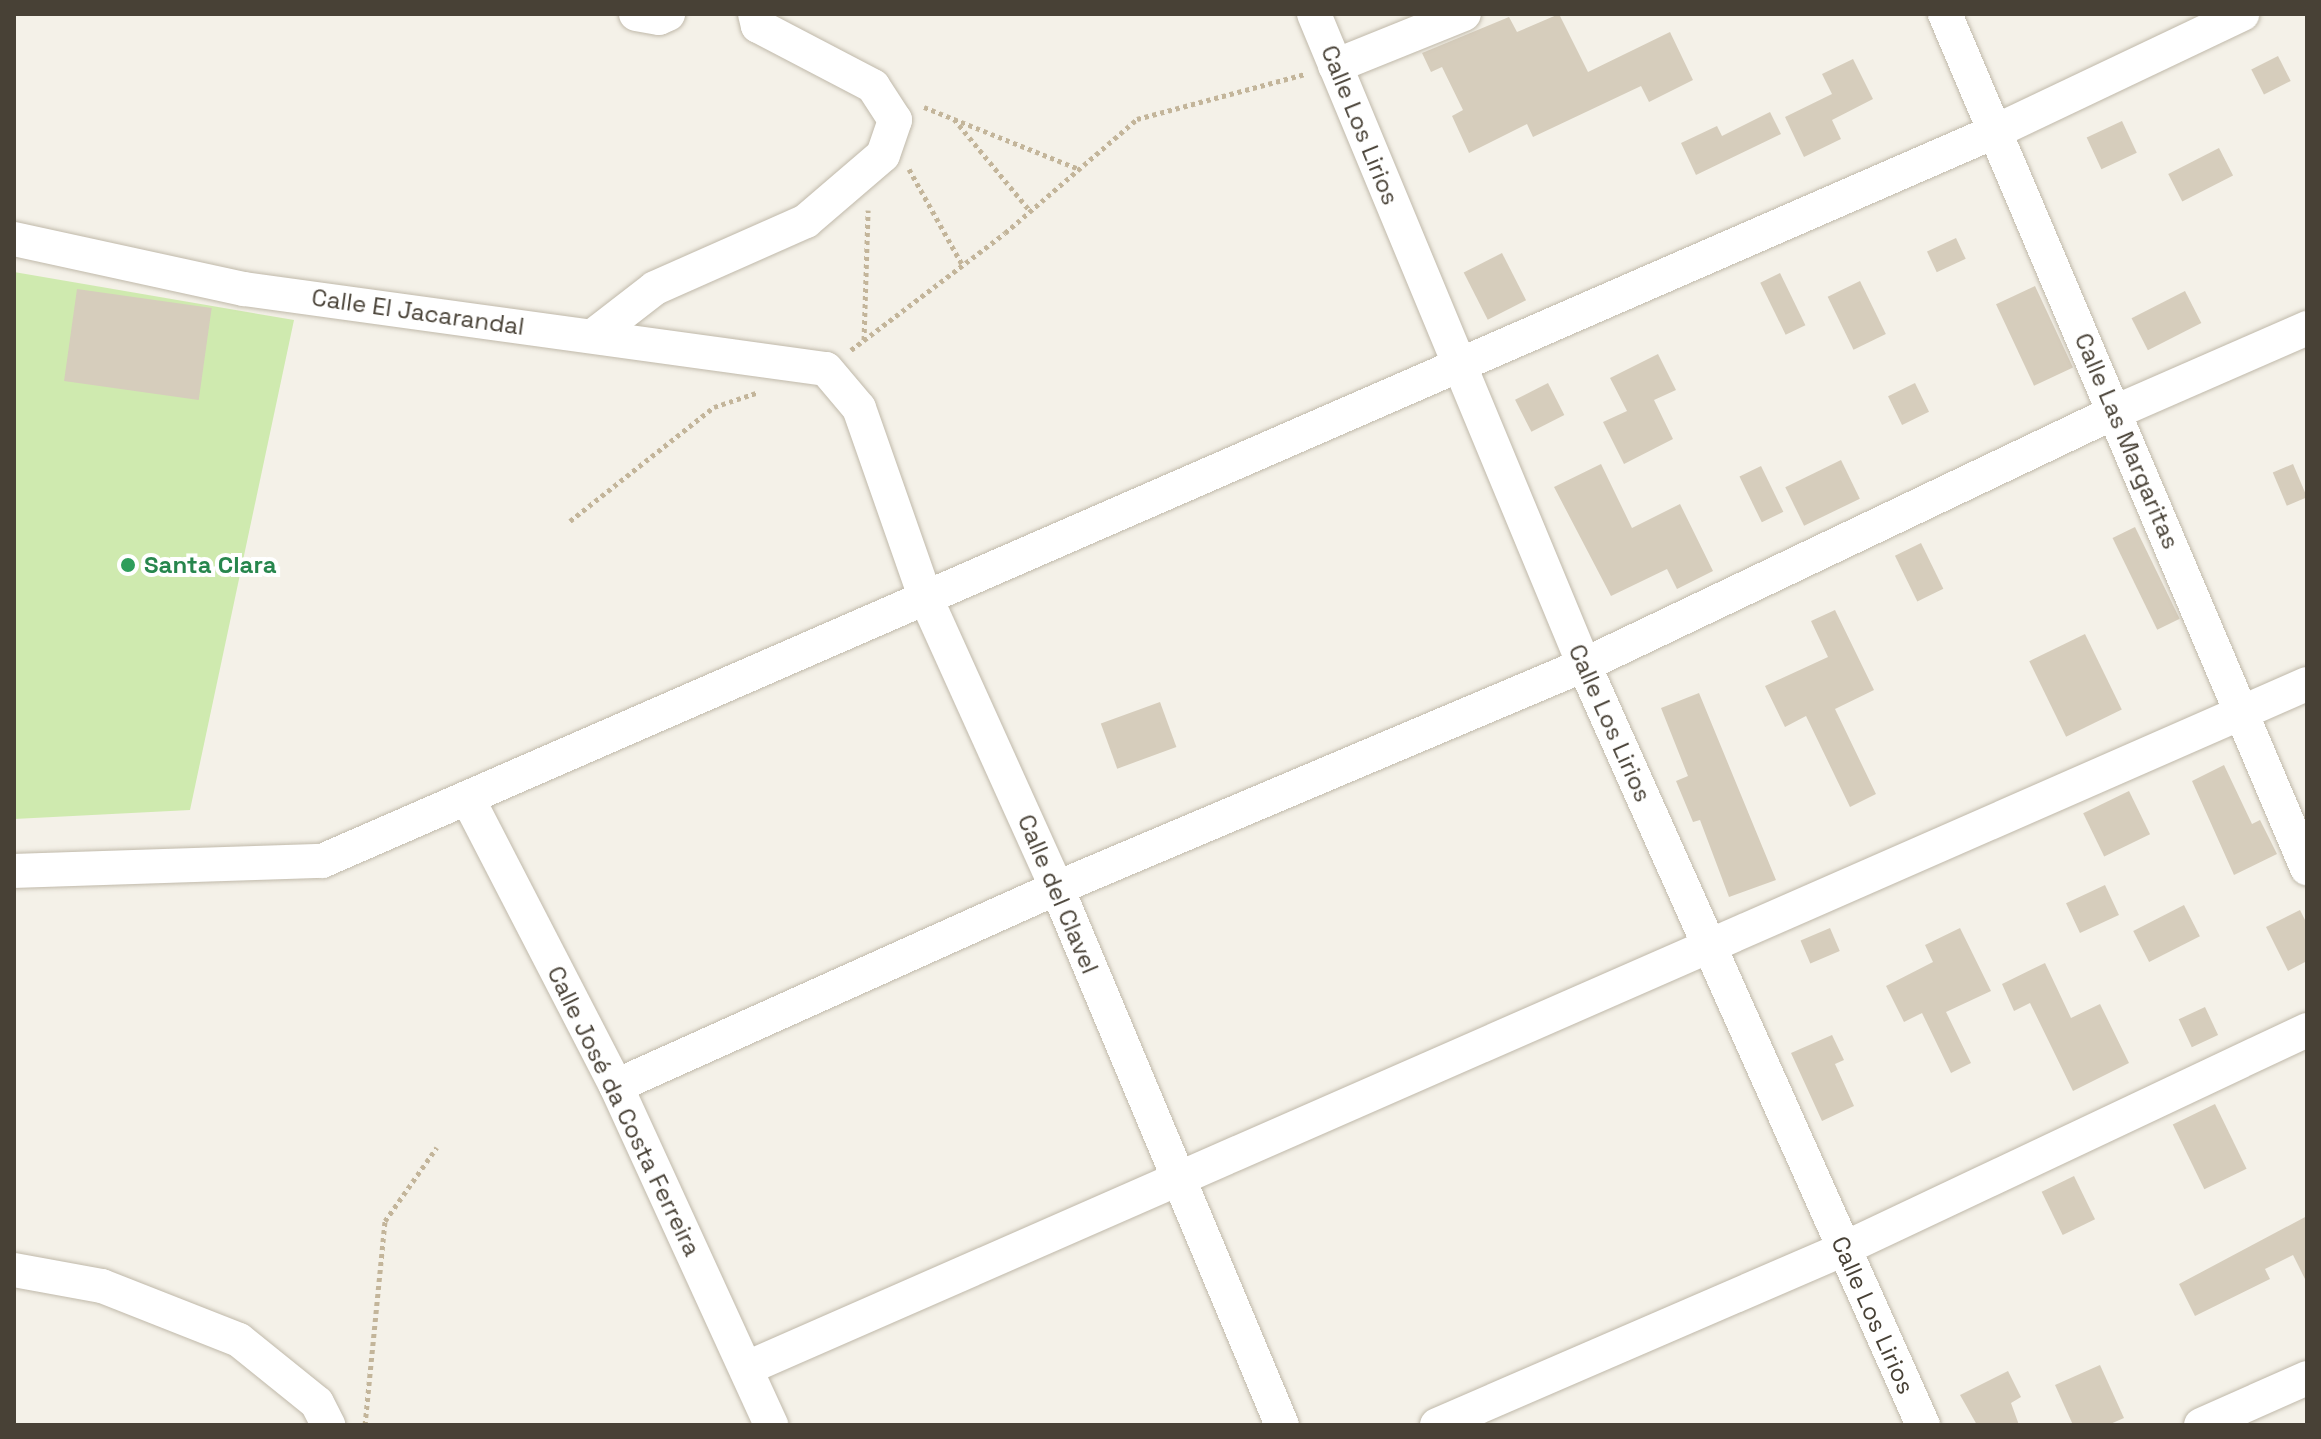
<!DOCTYPE html>
<meta charset="utf-8">
<style>
body{margin:0}
#map{position:relative;width:2321px;height:1439px;overflow:hidden;background:#f4f1e8;font-family:"Space Grotesk",sans-serif}
div>[style]{position:absolute}
[style*='--x']{left:calc(var(--x)*1px);top:calc(var(--y)*1px);width:calc(var(--w)*1px);rotate:calc(var(--a)*1deg)}
.green>*{inset:0;background:#cfeaaf}
.building>*{inset:0;background:#d6cdbc;transform-origin:0 0}
.path>*{height:5px;margin-top:-2.5px;transform-origin:0;background:repeating-linear-gradient(90deg,#c3b59a 0 4px,transparent 0 8px)}
.roads{filter:drop-shadow(0 0 2px #c0b9aa) drop-shadow(0 0 2px #c0b9aa)}
.minor>*{height:34px;margin:-17px;padding:0 17px;transform-origin:17px;border-radius:17px;background:#fff}
.dots>*{width:22px;height:22px;translate:-50% -50%;box-sizing:border-box;border:4px solid #fff;border-radius:50%}
span{translate:-50% -50%;white-space:nowrap;text-align:center;line-height:1.15;-webkit-text-stroke:8px #fff;paint-order:stroke}
.street-label{font-size:24px;color:#484136}
.leisure-label{font-size:24px;color:#27864d;font-weight:700}
.left{translate:0 -50%;text-align:left}
.frame{position:absolute;inset:0;border:16px solid #484136;pointer-events:none}
</style>
<div id="map">
<div class="green">
<div style="clip-path:polygon(14px 272px,294px 320px,190px 810px,14px 819px)"></div>
</div>
<div class="building">
<div style="clip-path:polygon(1559px 14px,1588px 72px,1670px 32px,1693px 80px,1649px 102px,1641px 86px,1533px 137px,1527px 124px,1469px 153px,1452px 116px,1463px 110px,1442px 67px,1431px 72px,1422px 53px,1509px 17px,1517px 32px)"></div>
<div style="left:2278px;top:56px;width:28px;height:30px;rotate:63deg"></div>
<div style="clip-path:polygon(1853px 59px,1873px 99px,1832px 120px,1841px 139px,1804px 157px,1785px 117px,1832px 94px,1822px 74px)"></div>
<div style="clip-path:polygon(1770px 112px,1781px 134px,1696px 175px,1681px 143px,1717px 126px,1722px 136px)"></div>
<div style="left:2122px;top:121px;width:35px;height:39px;rotate:65deg"></div>
<div style="left:2219px;top:148px;width:31px;height:57px;rotate:63deg"></div>
<div style="left:1956px;top:238px;width:23px;height:32px;rotate:65deg"></div>
<div style="left:1502px;top:253px;width:53px;height:43px;rotate:63deg"></div>
<div style="left:1780px;top:273px;width:58px;height:22px;rotate:64deg"></div>
<div style="left:1860px;top:281px;width:59px;height:36px;rotate:64deg"></div>
<div style="left:2035px;top:286px;width:90px;height:43px;rotate:65deg"></div>
<div style="left:77px;top:289px;width:136px;height:93px;rotate:8deg"></div>
<div style="left:2185px;top:291px;width:36px;height:60px;rotate:63deg"></div>
<div style="clip-path:polygon(1658px 354px,1676px 390px,1654px 400px,1673px 439px,1624px 464px,1603px 422px,1627px 411px,1610px 378px)"></div>
<div style="left:1548px;top:383px;width:36px;height:37px;rotate:63deg"></div>
<div style="left:1915px;top:383px;width:32px;height:30px;rotate:64deg"></div>
<div style="left:1841px;top:460px;width:43px;height:62px;rotate:64deg"></div>
<div style="clip-path:polygon(1601px 464px,1632px 528px,1680px 504px,1713px 571px,1677px 589px,1667px 569px,1611px 596px,1554px 487px)"></div>
<div style="left:2293px;top:464px;width:36px;height:22px;rotate:67deg"></div>
<div style="left:1761px;top:466px;width:51px;height:24px;rotate:64deg"></div>
<div style="left:2135px;top:527px;width:102px;height:25px;rotate:64deg"></div>
<div style="left:1921px;top:543px;width:51px;height:29px;rotate:64deg"></div>
<div style="clip-path:polygon(1835px 610px,1874px 690px,1835px 709px,1876px 794px,1850px 807px,1806px 716px,1785px 727px,1765px 686px,1828px 657px,1811px 621px)"></div>
<div style="left:2085px;top:634px;width:84px;height:62px;rotate:64deg"></div>
<div style="clip-path:polygon(1699px 693px,1776px 880px,1729px 897px,1700px 820px,1693px 822px,1676px 781px,1688px 776px,1661px 708px)"></div>
<div style="left:1160px;top:702px;width:48px;height:63px;rotate:70deg"></div>
<div style="clip-path:polygon(2224px 765px,2252px 824px,2260px 820px,2277px 854px,2234px 875px,2192px 781px)"></div>
<div style="left:2129px;top:791px;width:48px;height:51px;rotate:64deg"></div>
<div style="left:2105px;top:885px;width:33px;height:43px;rotate:65deg"></div>
<div style="left:2184px;top:905px;width:35px;height:57px;rotate:63deg"></div>
<div style="clip-path:polygon(2300px 910px,2307px 924px,2307px 961px,2288px 971px,2266px 927px)"></div>
<div style="left:1830px;top:928px;width:25px;height:32px;rotate:67deg"></div>
<div style="clip-path:polygon(1960px 928px,1991px 991px,1946px 1012px,1971px 1063px,1951px 1073px,1922px 1013px,1904px 1022px,1886px 986px,1933px 962px,1925px 945px)"></div>
<div style="clip-path:polygon(2045px 963px,2071px 1018px,2100px 1004px,2129px 1063px,2073px 1091px,2030px 1003px,2014px 1011px,2002px 984px)"></div>
<div style="left:2205px;top:1007px;width:31px;height:29px;rotate:65deg"></div>
<div style="clip-path:polygon(1832px 1035px,1844px 1060px,1835px 1064px,1854px 1106px,1822px 1121px,1791px 1053px)"></div>
<div style="left:2215px;top:1104px;width:72px;height:47px;rotate:64deg"></div>
<div style="left:2074px;top:1176px;width:48px;height:36px;rotate:64deg"></div>
<div style="clip-path:polygon(2307px 1216px,2307px 1283px,2293px 1255px,2265px 1269px,2270px 1279px,2195px 1316px,2179px 1284px)"></div>
<div style="clip-path:polygon(2100px 1365px,2124px 1418px,2108px 1425px,2073px 1425px,2055px 1385px)"></div>
<div style="clip-path:polygon(2008px 1371px,2021px 1397px,2011px 1403px,2019px 1425px,1977px 1425px,1960px 1395px)"></div>
</div>
<div class="path">
<div style="--x:924;--y:107;--w:167;--a:21.8"></div>
<div style="--x:954;--y:119;--w:119;--a:50.4"></div>
<div style="--x:909;--y:169;--w:111;--a:60.9"></div>
<div style="--x:864;--y:340;--w:130;--a:-88.2"></div>
<div style="--x:851;--y:350;--w:193;--a:-37.2"></div>
<div style="--x:1005;--y:233;--w:174;--a:-40.8"></div>
<div style="--x:1137;--y:119;--w:174;--a:-15"></div>
<div style="--x:570;--y:521;--w:184;--a:-38.4"></div>
<div style="--x:714;--y:407;--w:47;--a:-18.4"></div>
<div style="--x:365;--y:1425;--w:205;--a:-84.4"></div>
<div style="--x:385;--y:1221;--w:90;--a:-54.9"></div>
</div>
<div class="roads">
<div class="minor">
<div style="--x:636;--y:14;--w:23;--a:10"></div>
<div style="--x:659;--y:18;--w:10;--a:-24"></div>
<div style="--x:1314;--y:14;--w:705;--a:67.47"></div>
<div style="--x:1584;--y:665;--w:832;--a:65.96"></div>
<div style="--x:1945;--y:14;--w:928;--a:67.03"></div>
<div style="--x:1335;--y:66;--w:139;--a:-22"></div>
<div style="--x:14;--y:239;--w:235;--a:12.3"></div>
<div style="--x:244;--y:289;--w:587;--a:7.83"></div>
<div style="--x:826;--y:369;--w:51;--a:49.8"></div>
<div style="--x:859;--y:408;--w:197;--a:70.7"></div>
<div style="--x:924;--y:594;--w:323;--a:65.7"></div>
<div style="--x:1057;--y:888;--w:582;--a:67.27"></div>
<div style="--x:593;--y:336;--w:78;--a:-37.7"></div>
<div style="--x:655;--y:288;--w:165;--a:-23.9"></div>
<div style="--x:806;--y:221;--w:101;--a:-40.6"></div>
<div style="--x:883;--y:155;--w:37;--a:-71"></div>
<div style="--x:895;--y:120;--w:40;--a:-122.9"></div>
<div style="--x:873;--y:86;--w:130;--a:-152.4"></div>
<div style="--x:758;--y:26;--w:12;--a:-104"></div>
<div style="--x:469;--y:801;--w:321;--a:62.7"></div>
<div style="--x:616;--y:1086;--w:373;--a:65.4"></div>
<div style="--x:14;--y:871;--w:308;--a:-1.9"></div>
<div style="--x:322;--y:861;--w:1824;--a:-23.56"></div>
<div style="--x:1994;--y:132;--w:275;--a:-25.4"></div>
<div style="--x:616;--y:1086;--w:483;--a:-24.2"></div>
<div style="--x:1057;--y:888;--w:572;--a:-22.94"></div>
<div style="--x:1584;--y:665;--w:588;--a:-25.48"></div>
<div style="--x:2115;--y:412;--w:210;--a:-23.6"></div>
<div style="--x:14;--y:1270;--w:89;--a:10.3"></div>
<div style="--x:102;--y:1286;--w:147;--a:21.5"></div>
<div style="--x:239;--y:1340;--w:100;--a:38.9"></div>
<div style="--x:317;--y:1403;--w:25;--a:63"></div>
<div style="--x:747;--y:1368;--w:1703;--a:-23.68"></div>
<div style="--x:1437;--y:1425;--w:443;--a:-23.4"></div>
<div style="--x:1843;--y:1249;--w:513;--a:-25.27"></div>
<div style="--x:2201;--y:1425;--w:116;--a:-23.9"></div>
</div>
</div>
<div class="dots">
<div style="left:128px;top:565px;background:#2e9e5b"></div>
</div>
<div class="street-label">
<span style="left:1360px;top:125px;rotate:68deg">Calle Los Lirios</span>
<span style="left:418px;top:312px;rotate:8deg">Calle El Jacarandal</span>
<span style="left:2127px;top:441px;rotate:67deg">Calle Las Margaritas</span>
<span style="left:1610px;top:723px;rotate:66deg">Calle Los Lirios</span>
<span style="left:1058px;top:894px;rotate:67deg">Calle del Clavel</span>
<span style="left:624px;top:1111px;rotate:64deg">Calle José da Costa Ferreira</span>
<span style="left:1873px;top:1315px;rotate:66deg">Calle Los Lirios</span>
</div>
<div class="leisure-label">
<span class="left" style="left:144px;top:565px">Santa Clara</span>
</div>
<div class="frame"></div>
</div>
